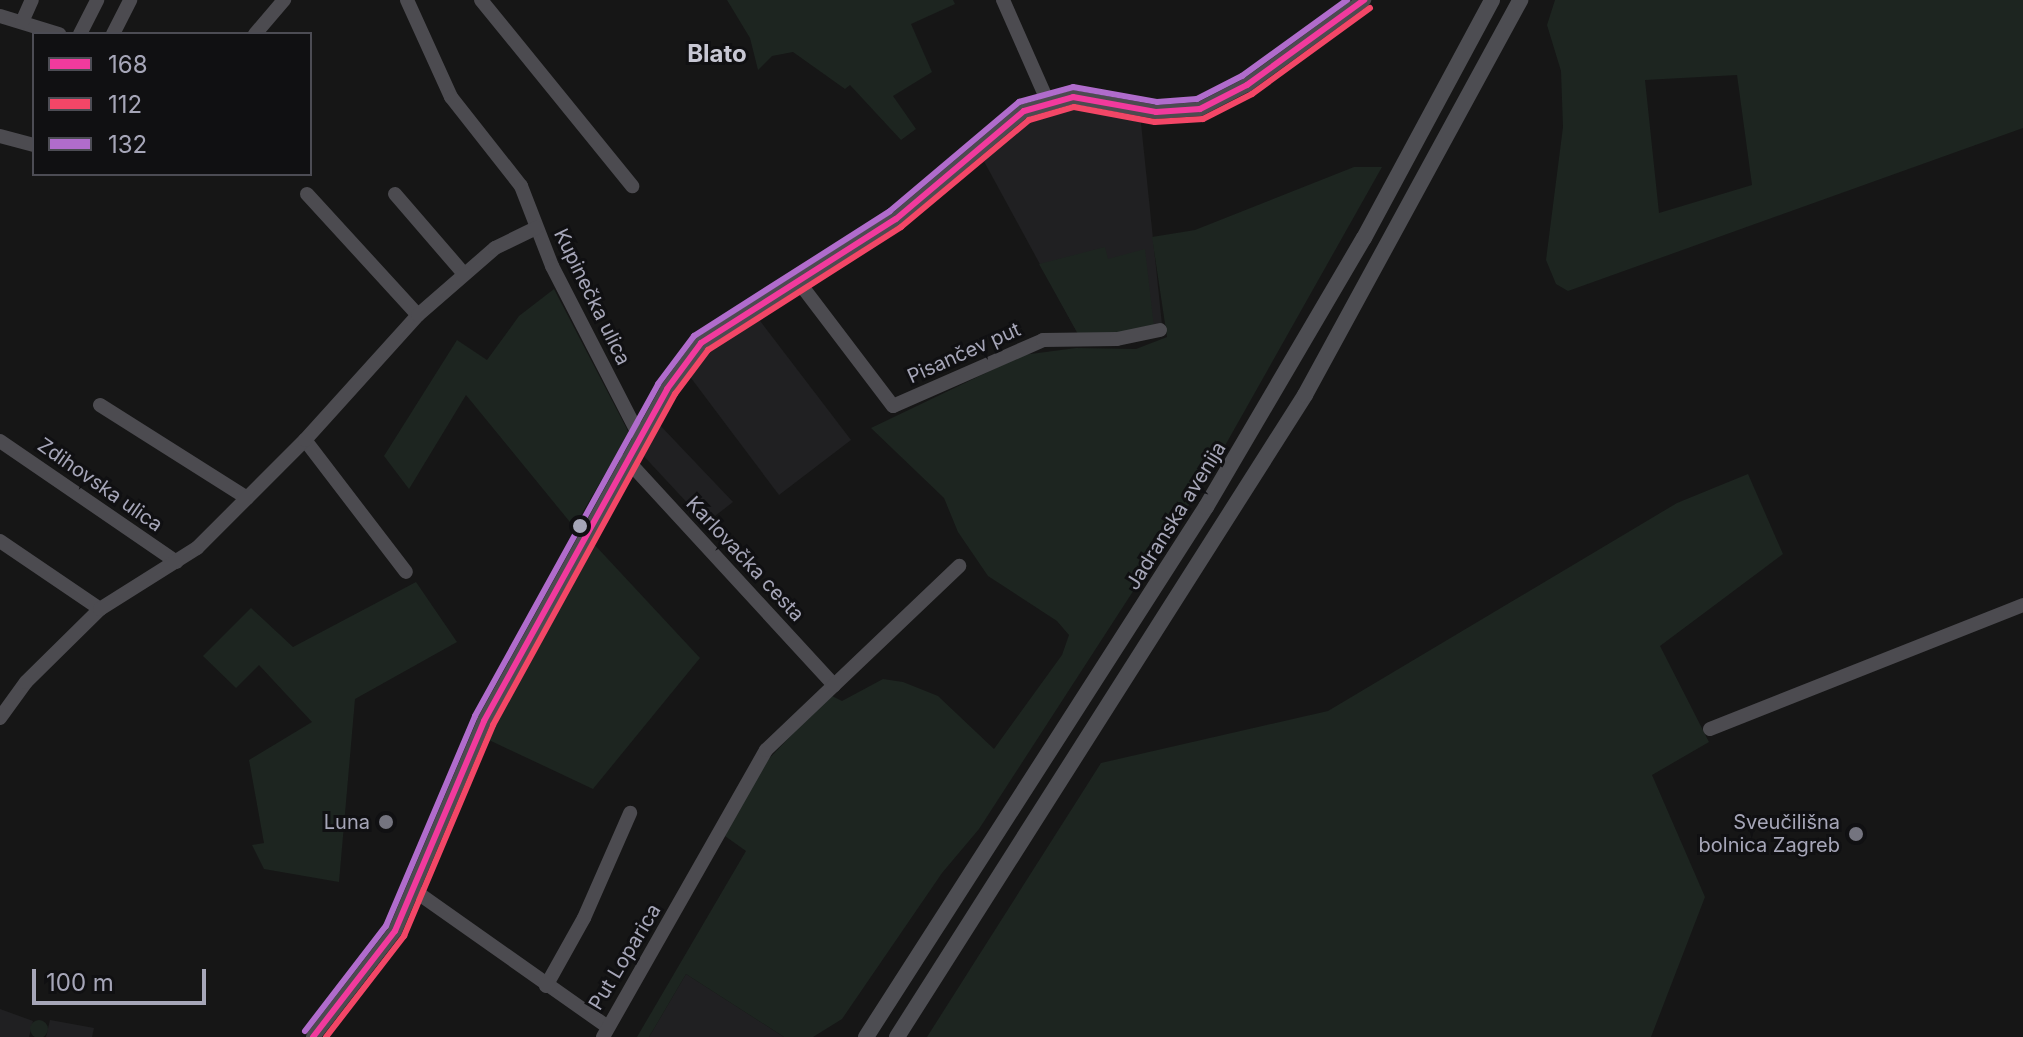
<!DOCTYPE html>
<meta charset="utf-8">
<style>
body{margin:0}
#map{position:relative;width:2023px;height:1037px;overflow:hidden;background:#161616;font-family:Inter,sans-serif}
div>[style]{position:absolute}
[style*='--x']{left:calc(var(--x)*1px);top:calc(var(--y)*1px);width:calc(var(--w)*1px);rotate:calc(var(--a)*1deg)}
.built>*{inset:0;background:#202022}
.green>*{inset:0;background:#1d2520}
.round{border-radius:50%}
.minor>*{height:14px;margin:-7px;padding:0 7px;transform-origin:7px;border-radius:7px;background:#4c4b50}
.major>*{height:16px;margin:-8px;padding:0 8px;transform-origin:8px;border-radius:8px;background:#4d4d52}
.bus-1>*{height:6px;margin:-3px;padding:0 3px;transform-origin:3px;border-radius:3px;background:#f13a9d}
.bus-2>*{height:6px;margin:-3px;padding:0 3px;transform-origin:3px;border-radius:3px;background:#f34667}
.bus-3>*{height:6px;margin:-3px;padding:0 3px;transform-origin:3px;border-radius:3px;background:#b06ccc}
.dots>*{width:22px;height:22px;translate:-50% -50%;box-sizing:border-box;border:4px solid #101012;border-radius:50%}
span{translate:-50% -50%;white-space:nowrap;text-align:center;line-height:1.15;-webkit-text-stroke:6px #101012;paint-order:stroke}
.street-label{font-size:20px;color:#a6a6b8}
.poi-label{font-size:20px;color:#a6a6b8}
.right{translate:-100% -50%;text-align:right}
.quarter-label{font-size:24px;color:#c7c7d3;font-weight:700}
.legend{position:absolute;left:32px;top:32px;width:280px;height:144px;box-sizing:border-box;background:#101012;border:2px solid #4c4c54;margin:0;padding:10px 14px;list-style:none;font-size:24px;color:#a6a6b8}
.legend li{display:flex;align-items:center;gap:16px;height:40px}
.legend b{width:40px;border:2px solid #4c4c54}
.scale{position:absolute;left:32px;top:969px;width:174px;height:36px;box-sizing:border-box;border:4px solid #a6a6b8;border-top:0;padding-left:10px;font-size:24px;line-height:28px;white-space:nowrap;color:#a6a6b8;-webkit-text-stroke:6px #101012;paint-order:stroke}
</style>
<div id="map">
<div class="built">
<div style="clip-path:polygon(1067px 103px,1140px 114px,1162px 325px,1078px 334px,980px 154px,1025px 115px)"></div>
<div style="clip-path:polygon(754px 313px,851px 440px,779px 495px,688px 374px,706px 349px)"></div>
<div style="clip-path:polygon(656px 421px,733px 502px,706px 523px,639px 451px)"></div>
<div style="clip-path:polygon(686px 974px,784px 1037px,649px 1037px)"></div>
<div style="clip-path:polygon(0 1009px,33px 1021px,29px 1037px,0 1037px)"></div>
<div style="clip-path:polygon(50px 1020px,94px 1028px,92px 1037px,46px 1037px)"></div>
</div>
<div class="green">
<div style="clip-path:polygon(727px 0,953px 0,955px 4px,911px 24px,932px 72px,893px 96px,916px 129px,901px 140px,850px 85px,845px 89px,793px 52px,772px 56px,758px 70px,750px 38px)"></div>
<div style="clip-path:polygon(evenodd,1555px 0,2023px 0,2023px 128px,1568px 291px,1556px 284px,1546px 260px,1563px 127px,1561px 71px,1547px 25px,1555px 0,1737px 75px,1752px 185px,1659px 213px,1645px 80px,1737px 75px)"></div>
<div style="clip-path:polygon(1354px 167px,1382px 167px,1209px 474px,979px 829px,942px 873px,842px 1019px,813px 1037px,784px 1037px,686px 974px,649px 1037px,637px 1037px,746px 851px,725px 836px,761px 767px,830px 695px,842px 701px,883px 679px,903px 682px,938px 696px,994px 749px,1062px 655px,1069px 635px,1057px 621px,988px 576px,958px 532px,944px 498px,871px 428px,1023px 355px,1076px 348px,1136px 349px,1167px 337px,1152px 237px,1195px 230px)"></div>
<div style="clip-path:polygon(1105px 247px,1108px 259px,1145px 249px,1154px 327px,1127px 334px,1078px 334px,1039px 264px)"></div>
<div style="clip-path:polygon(554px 289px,629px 433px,574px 527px,466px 395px,409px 489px,384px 456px,457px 340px,487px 360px,519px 316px)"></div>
<div style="clip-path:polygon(1748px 474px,1783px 554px,1660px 646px,1709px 742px,1652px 775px,1705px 897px,1651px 1037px,927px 1037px,1101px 763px,1328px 711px,1677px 503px)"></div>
<div style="clip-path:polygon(592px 542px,700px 658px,593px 789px,489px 740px,504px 697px)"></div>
<div style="clip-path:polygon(416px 582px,457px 642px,355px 699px,339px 882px,264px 869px,252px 845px,264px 843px,249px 760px,312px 722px,259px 665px,236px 688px,203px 656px,251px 608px,293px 647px)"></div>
<div class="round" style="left:30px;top:1020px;width:18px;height:18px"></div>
</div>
<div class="minor">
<div style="--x:407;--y:0;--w:107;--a:65.6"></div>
<div style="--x:451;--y:97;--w:113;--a:51.8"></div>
<div style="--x:521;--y:186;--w:86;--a:68.8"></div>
<div style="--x:552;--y:266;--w:192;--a:62.8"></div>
<div style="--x:481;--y:0;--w:240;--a:50.9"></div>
<div style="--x:1003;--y:0;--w:111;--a:66.2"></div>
<div style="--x:0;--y:16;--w:62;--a:17"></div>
<div style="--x:22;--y:22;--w:24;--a:-66"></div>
<div style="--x:80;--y:34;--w:38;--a:-63"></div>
<div style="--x:113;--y:34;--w:38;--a:-63"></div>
<div style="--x:255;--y:34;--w:45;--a:-49.5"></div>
<div style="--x:0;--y:136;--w:35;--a:15"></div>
<div style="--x:307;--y:194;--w:164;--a:47.5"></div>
<div style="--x:395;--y:194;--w:106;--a:49.2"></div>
<div style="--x:798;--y:281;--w:157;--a:52.8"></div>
<div style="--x:893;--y:406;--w:164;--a:-23.7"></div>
<div style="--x:1043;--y:340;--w:74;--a:-0.8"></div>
<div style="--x:1117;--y:339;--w:44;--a:-11.8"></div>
<div style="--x:100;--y:405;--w:174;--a:32.3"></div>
<div style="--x:305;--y:440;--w:166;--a:52.6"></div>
<div style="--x:0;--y:441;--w:214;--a:34.4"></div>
<div style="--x:627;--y:460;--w:306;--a:47.4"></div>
<div style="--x:0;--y:541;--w:121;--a:34.2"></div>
<div style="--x:0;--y:718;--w:44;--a:-54.2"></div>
<div style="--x:26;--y:682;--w:104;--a:-44.6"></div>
<div style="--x:100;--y:609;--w:115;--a:-32.2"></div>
<div style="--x:197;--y:548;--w:153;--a:-45"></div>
<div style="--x:305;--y:440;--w:169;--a:-47.9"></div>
<div style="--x:418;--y:315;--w:102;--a:-41"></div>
<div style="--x:495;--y:248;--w:46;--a:-26"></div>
<div style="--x:1710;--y:729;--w:337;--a:-21.6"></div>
<div style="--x:415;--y:891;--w:236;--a:35.2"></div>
<div style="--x:546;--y:986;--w:78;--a:-60.8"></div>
<div style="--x:584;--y:918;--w:115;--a:-66.3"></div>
<div style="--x:313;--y:1037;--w:134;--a:-52.3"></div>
<div style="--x:395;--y:931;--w:228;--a:-67"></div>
<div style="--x:484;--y:721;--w:379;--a:-61.1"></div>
<div style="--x:667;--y:389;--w:57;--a:-53.5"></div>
<div style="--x:701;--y:343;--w:231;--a:-32.5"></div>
<div style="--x:896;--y:219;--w:167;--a:-40.2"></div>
<div style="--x:1024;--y:111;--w:51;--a:-15.9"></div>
<div style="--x:1073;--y:97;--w:84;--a:10.2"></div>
<div style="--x:1156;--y:112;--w:44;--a:-3.9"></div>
<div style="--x:1200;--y:109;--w:53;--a:-27.1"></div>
<div style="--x:1247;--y:85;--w:145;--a:-36"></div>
<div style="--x:603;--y:1037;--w:330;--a:-60.4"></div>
<div style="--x:766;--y:750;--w:267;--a:-43.6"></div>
</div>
<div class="major">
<div style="--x:866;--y:1037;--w:630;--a:-57.32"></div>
<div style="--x:1206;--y:507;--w:312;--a:-59.6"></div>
<div style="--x:1364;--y:238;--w:270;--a:-61.7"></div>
<div style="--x:897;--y:1037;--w:761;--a:-57.56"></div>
<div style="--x:1305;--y:395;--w:450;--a:-61.4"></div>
</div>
<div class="bus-1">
<div style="--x:313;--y:1037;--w:134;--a:-52.3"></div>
<div style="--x:395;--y:931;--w:228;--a:-67"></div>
<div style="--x:484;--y:721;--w:379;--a:-61.1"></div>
<div style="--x:667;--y:389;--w:57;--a:-53.5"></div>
<div style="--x:701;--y:343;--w:231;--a:-32.5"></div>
<div style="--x:896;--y:219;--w:167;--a:-40.2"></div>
<div style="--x:1024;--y:111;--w:51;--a:-15.9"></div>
<div style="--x:1073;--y:97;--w:84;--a:10.2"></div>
<div style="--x:1156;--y:112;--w:44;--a:-3.9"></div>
<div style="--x:1200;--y:109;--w:53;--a:-27.1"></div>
<div style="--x:1247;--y:85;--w:145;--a:-36"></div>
</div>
<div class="bus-2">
<div style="--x:326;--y:1037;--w:128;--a:-52.3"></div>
<div style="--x:404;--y:936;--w:229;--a:-67.1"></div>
<div style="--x:493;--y:725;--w:378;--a:-61.2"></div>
<div style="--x:675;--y:394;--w:55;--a:-53.1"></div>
<div style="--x:708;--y:350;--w:229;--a:-32.5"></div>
<div style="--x:901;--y:227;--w:167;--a:-39.9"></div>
<div style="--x:1029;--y:120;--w:47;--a:-16.1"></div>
<div style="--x:1074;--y:107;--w:82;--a:10.5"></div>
<div style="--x:1155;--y:122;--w:48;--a:-3.6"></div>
<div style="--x:1203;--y:119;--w:55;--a:-27"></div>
<div style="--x:1252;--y:94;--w:146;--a:-36.1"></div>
</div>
<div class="bus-3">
<div style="--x:305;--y:1031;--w:133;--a:-52.4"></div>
<div style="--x:386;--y:926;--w:228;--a:-67"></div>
<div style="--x:475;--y:716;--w:379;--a:-61.1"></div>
<div style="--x:658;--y:384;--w:60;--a:-53.1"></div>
<div style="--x:694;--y:336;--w:232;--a:-32.5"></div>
<div style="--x:890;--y:211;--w:169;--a:-40.2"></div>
<div style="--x:1019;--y:102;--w:56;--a:-15.5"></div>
<div style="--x:1073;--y:87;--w:85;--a:10.1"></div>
<div style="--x:1157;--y:102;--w:40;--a:-4.3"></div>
<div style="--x:1197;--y:99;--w:51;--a:-27.1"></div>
<div style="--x:1242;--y:76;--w:130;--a:-35.9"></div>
</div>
<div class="dots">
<div style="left:580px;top:526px;background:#a6a6b8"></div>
<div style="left:386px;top:822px;background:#74747f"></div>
<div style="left:1856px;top:834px;background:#74747f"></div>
</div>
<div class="street-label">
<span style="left:592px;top:297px;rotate:64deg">Kupinečka ulica</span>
<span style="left:964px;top:353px;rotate:-24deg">Pisančev put</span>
<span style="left:100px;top:485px;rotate:35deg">Zdihovska ulica</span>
<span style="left:1176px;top:516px;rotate:-58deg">Jadranska avenija</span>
<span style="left:745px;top:559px;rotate:47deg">Karlovačka cesta</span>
<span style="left:625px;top:957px;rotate:-59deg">Put Loparica</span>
</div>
<div class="poi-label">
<span class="right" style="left:370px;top:822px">Luna</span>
<span class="right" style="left:1840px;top:834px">Sveučilišna<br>bolnica Zagreb</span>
</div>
<div class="quarter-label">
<span style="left:717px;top:54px">Blato</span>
</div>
<ul class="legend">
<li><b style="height:10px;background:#f13a9d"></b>168</li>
<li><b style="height:10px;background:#f34667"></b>112</li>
<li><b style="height:10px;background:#b06ccc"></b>132</li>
</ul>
<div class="scale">100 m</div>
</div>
